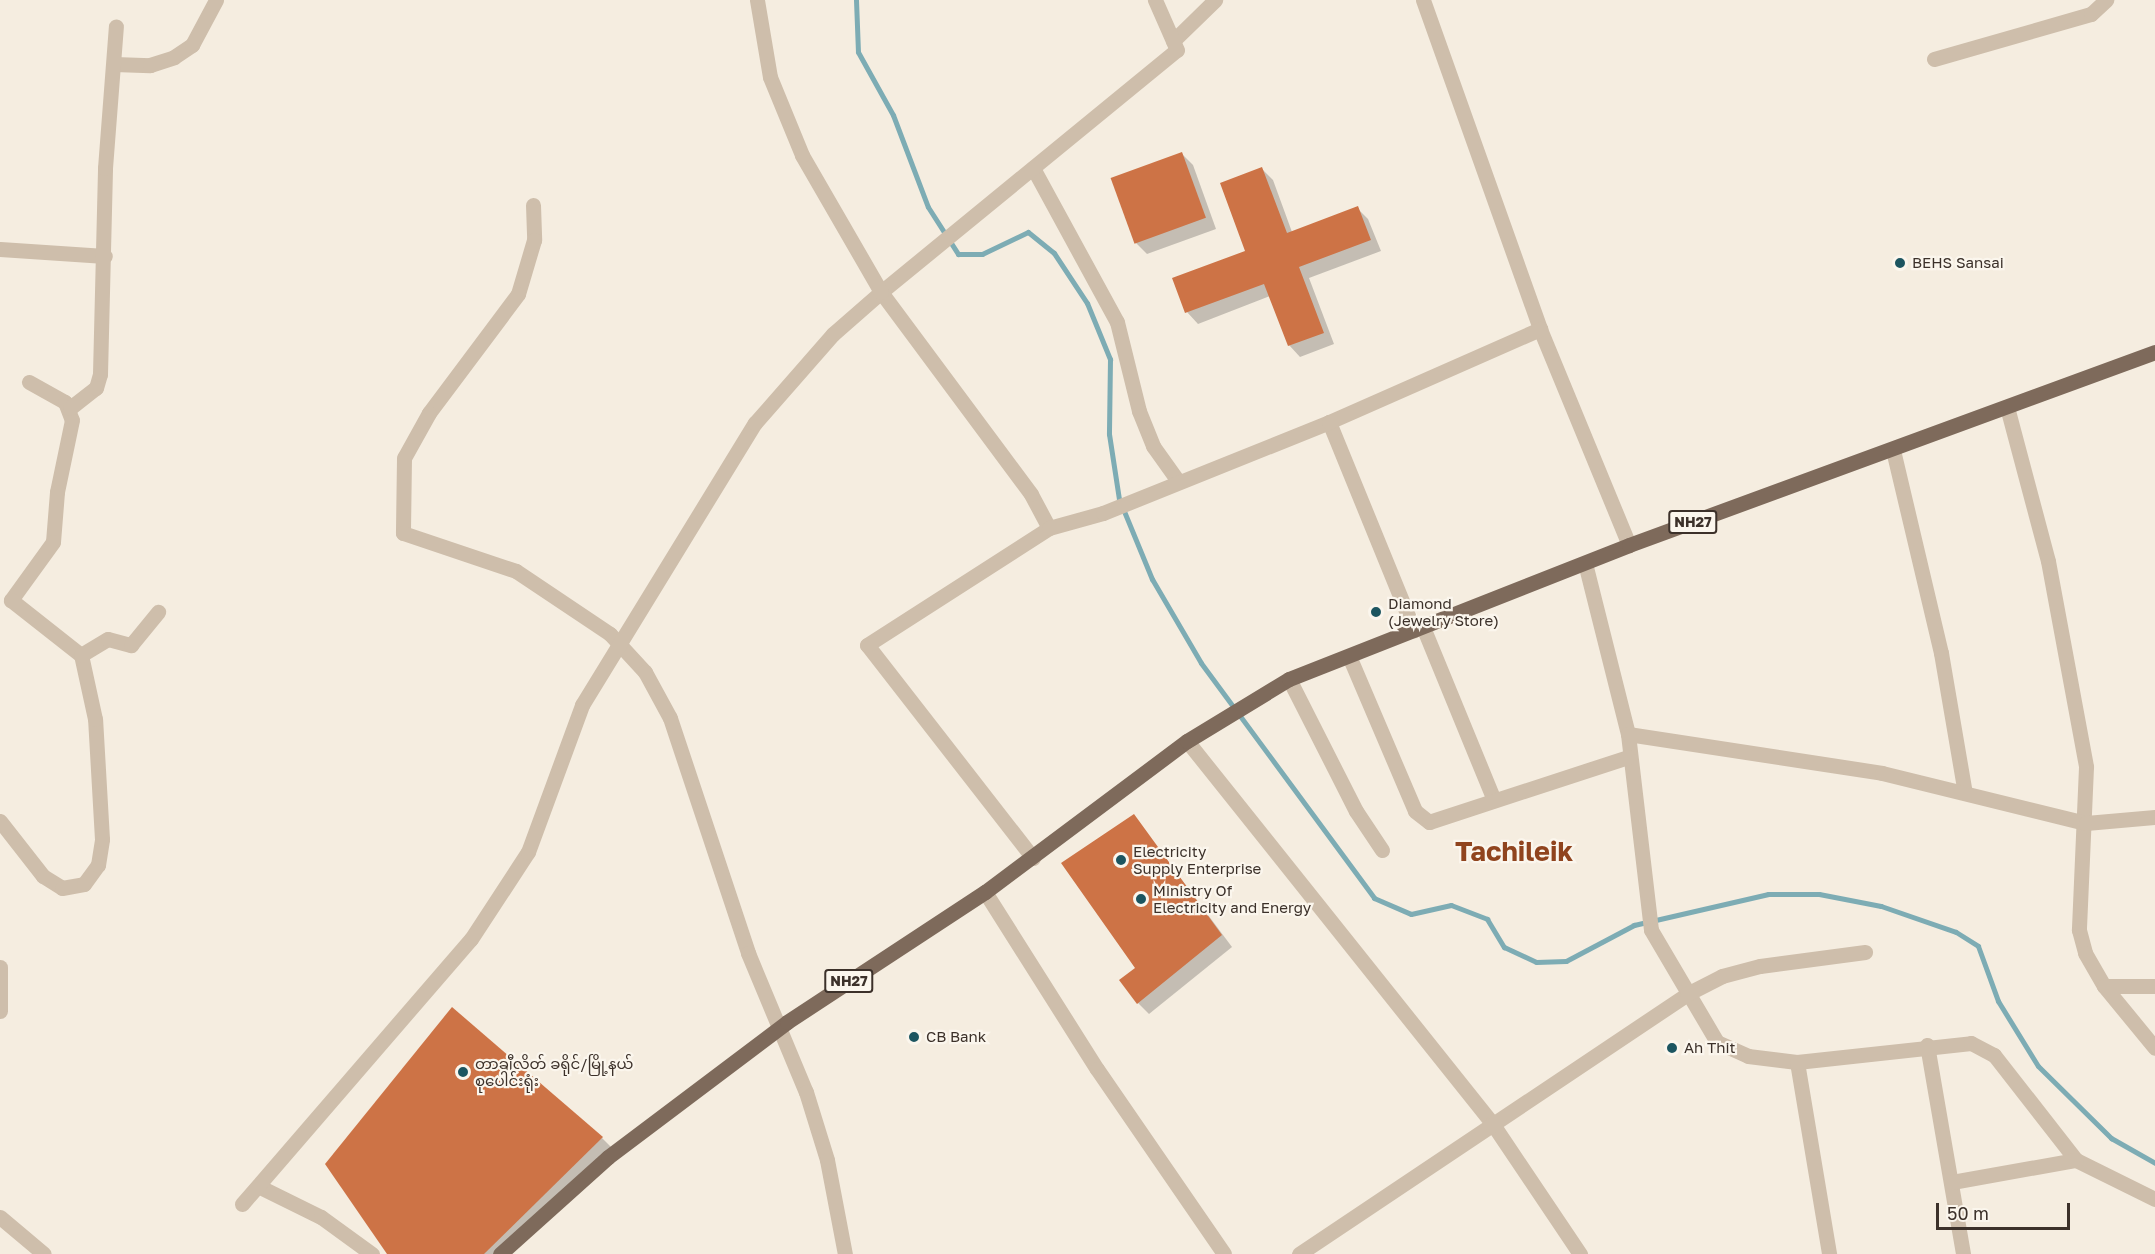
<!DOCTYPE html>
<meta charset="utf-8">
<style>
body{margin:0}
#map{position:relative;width:2155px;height:1254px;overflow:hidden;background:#f5ede0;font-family:"Golos Text","Noto Sans Myanmar",sans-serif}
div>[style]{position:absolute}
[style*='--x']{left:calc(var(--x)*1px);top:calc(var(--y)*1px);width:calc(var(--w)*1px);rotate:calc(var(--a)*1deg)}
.shadow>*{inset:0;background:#0003}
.stream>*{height:5px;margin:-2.5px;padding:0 2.5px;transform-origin:2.5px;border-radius:2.5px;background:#7dacb4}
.building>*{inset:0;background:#cd7346;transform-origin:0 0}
.minor>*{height:15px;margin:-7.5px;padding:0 7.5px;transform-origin:7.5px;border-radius:7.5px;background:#cebeab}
.major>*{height:15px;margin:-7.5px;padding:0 7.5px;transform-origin:7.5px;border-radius:7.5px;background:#7e6a5b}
.dots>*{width:16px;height:16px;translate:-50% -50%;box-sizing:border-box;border:3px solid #fbf6ed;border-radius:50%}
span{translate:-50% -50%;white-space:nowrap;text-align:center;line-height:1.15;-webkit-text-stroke:4.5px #fbf6ed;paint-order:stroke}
.shield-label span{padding:2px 4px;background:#fbf6ed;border:2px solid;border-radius:4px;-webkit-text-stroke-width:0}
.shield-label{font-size:14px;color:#3c312a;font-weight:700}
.poi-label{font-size:15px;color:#3c312a}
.left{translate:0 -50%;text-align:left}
.town-label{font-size:27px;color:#90441e;font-weight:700}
.scale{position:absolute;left:1936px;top:1203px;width:134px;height:27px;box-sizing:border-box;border:3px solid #3c312a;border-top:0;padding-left:8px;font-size:18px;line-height:21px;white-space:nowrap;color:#3c312a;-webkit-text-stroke:4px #fbf6ed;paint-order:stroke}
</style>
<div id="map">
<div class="shadow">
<div style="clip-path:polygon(1182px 154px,1193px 165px,1216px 229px,1147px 254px,1136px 243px)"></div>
<div style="clip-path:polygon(1262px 169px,1273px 180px,1292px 232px,1357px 208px,1368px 219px,1381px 251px,1309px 278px,1334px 344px,1300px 357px,1289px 345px,1270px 296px,1198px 324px,1187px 312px,1174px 279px,1247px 252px)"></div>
<div style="clip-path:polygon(1134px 816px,1232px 947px,1149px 1014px,1138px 1003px)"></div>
<div style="clip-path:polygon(602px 1138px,613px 1149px,506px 1254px,389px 1254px)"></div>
</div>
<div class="stream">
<div style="--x:856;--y:0;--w:52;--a:87.8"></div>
<div style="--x:858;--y:52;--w:72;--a:60.9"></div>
<div style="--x:893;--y:115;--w:98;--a:69.2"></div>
<div style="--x:928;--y:207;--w:56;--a:57.4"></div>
<div style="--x:958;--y:254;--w:24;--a:0"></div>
<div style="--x:982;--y:254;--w:51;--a:-25.6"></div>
<div style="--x:1028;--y:232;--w:33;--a:39"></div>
<div style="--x:1054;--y:253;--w:60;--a:56.6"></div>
<div style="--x:1087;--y:303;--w:61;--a:67.7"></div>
<div style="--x:1110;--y:359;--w:75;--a:90.8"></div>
<div style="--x:1109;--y:434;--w:66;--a:81.3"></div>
<div style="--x:1119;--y:499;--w:87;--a:67.6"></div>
<div style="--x:1152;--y:579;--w:97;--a:59.7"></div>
<div style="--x:1201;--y:663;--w:292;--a:53.6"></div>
<div style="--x:1374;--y:898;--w:40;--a:23.4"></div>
<div style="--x:1411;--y:914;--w:41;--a:-12.7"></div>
<div style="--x:1451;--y:905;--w:39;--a:21"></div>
<div style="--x:1487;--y:919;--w:33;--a:59"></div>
<div style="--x:1504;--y:947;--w:35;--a:25"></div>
<div style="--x:1536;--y:962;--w:30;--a:-2"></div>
<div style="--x:1566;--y:961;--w:77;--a:-27.9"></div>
<div style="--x:1634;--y:925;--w:138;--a:-13"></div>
<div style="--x:1768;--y:894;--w:51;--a:0"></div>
<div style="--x:1819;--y:894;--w:63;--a:11"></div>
<div style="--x:1881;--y:906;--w:79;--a:19.1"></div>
<div style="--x:1956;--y:932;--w:26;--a:32"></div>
<div style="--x:1978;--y:946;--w:59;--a:70"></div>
<div style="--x:1998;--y:1001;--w:76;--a:58.4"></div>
<div style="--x:2038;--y:1066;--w:103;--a:44.6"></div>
<div style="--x:2111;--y:1138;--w:51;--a:29.6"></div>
</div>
<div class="building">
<div style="left:1182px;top:152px;width:70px;height:76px;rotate:70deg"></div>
<div style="clip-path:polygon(1262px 167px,1287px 233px,1358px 206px,1371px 240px,1299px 267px,1324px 333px,1288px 346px,1264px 284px,1185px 313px,1172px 278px,1245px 251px,1220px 183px)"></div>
<div style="clip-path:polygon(1134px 814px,1222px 935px,1137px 1004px,1119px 980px,1135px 968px,1061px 863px)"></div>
<div style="clip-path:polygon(452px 1007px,603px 1137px,484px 1254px,387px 1254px,325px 1164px)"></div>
</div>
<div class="minor">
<div style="--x:1423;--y:0;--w:349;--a:70.4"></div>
<div style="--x:1540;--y:329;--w:234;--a:67.6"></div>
<div style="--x:1173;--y:41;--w:59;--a:-44.3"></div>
<div style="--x:1934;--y:59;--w:163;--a:-16"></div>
<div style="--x:2091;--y:14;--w:21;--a:-43"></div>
<div style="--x:114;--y:64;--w:36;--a:2"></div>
<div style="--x:150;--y:65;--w:25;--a:-18"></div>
<div style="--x:174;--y:57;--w:22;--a:-34"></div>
<div style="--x:192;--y:45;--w:51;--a:-61.9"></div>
<div style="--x:1033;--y:168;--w:175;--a:61.4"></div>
<div style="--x:1117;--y:322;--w:92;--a:76.1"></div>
<div style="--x:1139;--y:411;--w:38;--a:68"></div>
<div style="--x:1153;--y:446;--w:43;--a:54.5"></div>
<div style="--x:533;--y:205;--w:35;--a:88"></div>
<div style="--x:534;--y:240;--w:56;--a:106.5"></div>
<div style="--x:518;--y:294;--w:149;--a:126.8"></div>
<div style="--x:429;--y:413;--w:51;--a:119.1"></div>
<div style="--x:404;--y:458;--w:75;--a:90.8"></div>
<div style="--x:403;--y:533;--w:119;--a:18.6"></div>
<div style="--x:516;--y:571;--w:113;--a:33.8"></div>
<div style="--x:610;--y:634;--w:52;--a:47.4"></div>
<div style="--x:645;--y:672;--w:52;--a:61.5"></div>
<div style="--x:670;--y:718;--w:248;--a:71.6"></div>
<div style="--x:748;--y:953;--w:151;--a:67.4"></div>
<div style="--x:806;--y:1092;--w:71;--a:72.8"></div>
<div style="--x:827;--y:1160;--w:96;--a:79.2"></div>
<div style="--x:0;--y:249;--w:105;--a:3.8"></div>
<div style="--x:29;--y:382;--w:41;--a:29.1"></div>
<div style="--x:65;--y:402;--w:19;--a:69"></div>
<div style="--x:72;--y:420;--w:74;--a:101.8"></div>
<div style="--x:57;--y:492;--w:50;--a:94.6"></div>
<div style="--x:53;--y:542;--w:72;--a:125.9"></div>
<div style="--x:11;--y:600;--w:89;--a:38.2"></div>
<div style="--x:2007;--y:407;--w:159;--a:75.1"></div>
<div style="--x:2048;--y:561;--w:209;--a:79.5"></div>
<div style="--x:2086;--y:767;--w:163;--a:92.5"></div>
<div style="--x:2079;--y:930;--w:24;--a:75"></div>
<div style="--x:2085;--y:953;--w:38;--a:60"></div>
<div style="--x:2104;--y:986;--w:80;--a:50.6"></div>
<div style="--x:70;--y:408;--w:33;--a:-38"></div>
<div style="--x:96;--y:388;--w:15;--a:-74"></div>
<div style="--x:100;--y:374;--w:206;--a:-88.6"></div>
<div style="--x:105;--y:168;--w:142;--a:-85.6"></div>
<div style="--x:1329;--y:422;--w:225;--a:67.8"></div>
<div style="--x:1893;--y:450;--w:209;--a:76.7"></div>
<div style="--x:1941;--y:653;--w:142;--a:80.3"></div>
<div style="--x:1049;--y:528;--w:38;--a:-118"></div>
<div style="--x:1031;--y:494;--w:252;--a:-126.6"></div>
<div style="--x:881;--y:292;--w:382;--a:-39.3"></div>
<div style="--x:1177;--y:50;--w:55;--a:-113.7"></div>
<div style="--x:1585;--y:563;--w:176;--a:75.9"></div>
<div style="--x:1628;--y:734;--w:197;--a:83.3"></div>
<div style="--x:1651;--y:930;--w:130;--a:59.5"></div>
<div style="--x:1717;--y:1042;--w:34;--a:24"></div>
<div style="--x:1748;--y:1056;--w:49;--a:7"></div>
<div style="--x:1797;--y:1062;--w:195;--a:80.5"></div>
<div style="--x:1423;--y:627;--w:187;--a:67.7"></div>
<div style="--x:1349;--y:656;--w:168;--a:66.9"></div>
<div style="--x:1415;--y:811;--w:18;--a:38"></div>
<div style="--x:1429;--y:822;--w:209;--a:-18.1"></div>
<div style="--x:1289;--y:679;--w:148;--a:63.1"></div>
<div style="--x:1356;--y:811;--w:47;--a:56.3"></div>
<div style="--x:1628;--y:734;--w:257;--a:8.7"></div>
<div style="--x:1882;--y:773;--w:210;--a:13.8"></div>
<div style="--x:2086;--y:823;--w:69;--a:-5"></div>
<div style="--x:1187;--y:741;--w:489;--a:51.4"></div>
<div style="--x:1492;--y:1123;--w:158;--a:56.1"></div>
<div style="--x:0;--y:821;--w:70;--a:52"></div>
<div style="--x:43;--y:876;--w:22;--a:32"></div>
<div style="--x:62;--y:888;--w:22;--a:-10"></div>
<div style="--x:84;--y:884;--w:24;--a:-54"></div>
<div style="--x:98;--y:865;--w:26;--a:-81"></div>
<div style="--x:102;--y:839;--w:120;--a:-93.3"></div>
<div style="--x:95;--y:719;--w:66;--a:-102.3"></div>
<div style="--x:81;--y:655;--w:31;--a:-31"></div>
<div style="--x:108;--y:639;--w:24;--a:15"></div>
<div style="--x:131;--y:645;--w:43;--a:-50.7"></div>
<div style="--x:1033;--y:858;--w:270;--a:-127.9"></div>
<div style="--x:867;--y:645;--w:216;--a:-32.7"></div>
<div style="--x:1049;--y:528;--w:56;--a:-15.5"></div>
<div style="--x:1103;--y:513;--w:244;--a:-21.9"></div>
<div style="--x:1329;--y:422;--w:231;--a:-23.8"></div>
<div style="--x:985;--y:892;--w:209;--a:57.7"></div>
<div style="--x:1097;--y:1069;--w:224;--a:55.5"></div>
<div style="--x:0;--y:967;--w:44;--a:90"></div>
<div style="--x:2104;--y:986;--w:51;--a:0"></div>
<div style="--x:1927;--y:1045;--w:212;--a:80.2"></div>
<div style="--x:1797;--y:1062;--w:175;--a:-6.2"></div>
<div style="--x:1971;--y:1043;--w:26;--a:28"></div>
<div style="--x:1994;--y:1055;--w:133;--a:52"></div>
<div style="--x:2076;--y:1160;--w:88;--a:26.3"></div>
<div style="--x:1952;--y:1182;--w:126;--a:-10.1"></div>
<div style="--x:258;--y:1186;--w:70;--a:26.2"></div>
<div style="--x:321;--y:1217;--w:63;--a:36"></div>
<div style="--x:242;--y:1204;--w:350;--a:-49.2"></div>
<div style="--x:471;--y:939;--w:104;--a:-56.8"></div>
<div style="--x:528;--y:852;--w:157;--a:-69.8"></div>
<div style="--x:582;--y:705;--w:331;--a:-58.5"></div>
<div style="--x:755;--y:423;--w:118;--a:-48.8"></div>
<div style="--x:833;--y:334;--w:64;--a:-41.2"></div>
<div style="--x:881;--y:292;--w:158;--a:-120"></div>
<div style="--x:802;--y:155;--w:84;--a:-112.3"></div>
<div style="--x:770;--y:77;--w:78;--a:-99.6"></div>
<div style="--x:0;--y:1217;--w:57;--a:40.1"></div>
<div style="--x:1299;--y:1254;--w:467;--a:-33.8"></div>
<div style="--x:1687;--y:994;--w:39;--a:-27"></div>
<div style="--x:1722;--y:976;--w:39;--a:-15"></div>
<div style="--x:1760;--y:966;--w:106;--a:-7.6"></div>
</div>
<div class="major">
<div style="--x:500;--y:1254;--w:145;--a:-41.9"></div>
<div style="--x:608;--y:1157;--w:224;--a:-37"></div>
<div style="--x:787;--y:1022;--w:237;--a:-33.3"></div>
<div style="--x:985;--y:892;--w:252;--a:-36.8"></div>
<div style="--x:1187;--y:741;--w:119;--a:-31.3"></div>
<div style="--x:1289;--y:679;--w:365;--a:-21.5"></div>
<div style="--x:1629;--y:545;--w:560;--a:-20.15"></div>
</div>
<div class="dots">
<div style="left:1900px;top:263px;background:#1c5560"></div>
<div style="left:1376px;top:612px;background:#1c5560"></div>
<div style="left:1121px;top:860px;background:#1c5560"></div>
<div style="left:1141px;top:899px;background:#1c5560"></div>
<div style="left:914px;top:1037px;background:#1c5560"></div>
<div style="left:1672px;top:1048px;background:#1c5560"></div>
<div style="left:463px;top:1072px;background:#1c5560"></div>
</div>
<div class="shield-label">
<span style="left:1693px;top:522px">NH27</span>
<span style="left:849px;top:981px">NH27</span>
</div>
<div class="poi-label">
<span class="left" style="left:1912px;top:263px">BEHS Sansai</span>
<span class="left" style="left:1388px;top:612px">Diamond<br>(Jewelry Store)</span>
<span class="left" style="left:1133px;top:860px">Electricity<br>Supply Enterprise</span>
<span class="left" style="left:1153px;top:899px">Ministry Of<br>Electricity and Energy</span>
<span class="left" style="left:926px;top:1037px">CB Bank</span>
<span class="left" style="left:1684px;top:1048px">Ah Thit</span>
<span class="left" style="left:475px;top:1072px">တာချီလိတ် ခရိုင်/မြို့နယ်<br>စုပေါင်းရုံး</span>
</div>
<div class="town-label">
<span style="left:1514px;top:852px">Tachileik</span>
</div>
<div class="scale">50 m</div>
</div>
